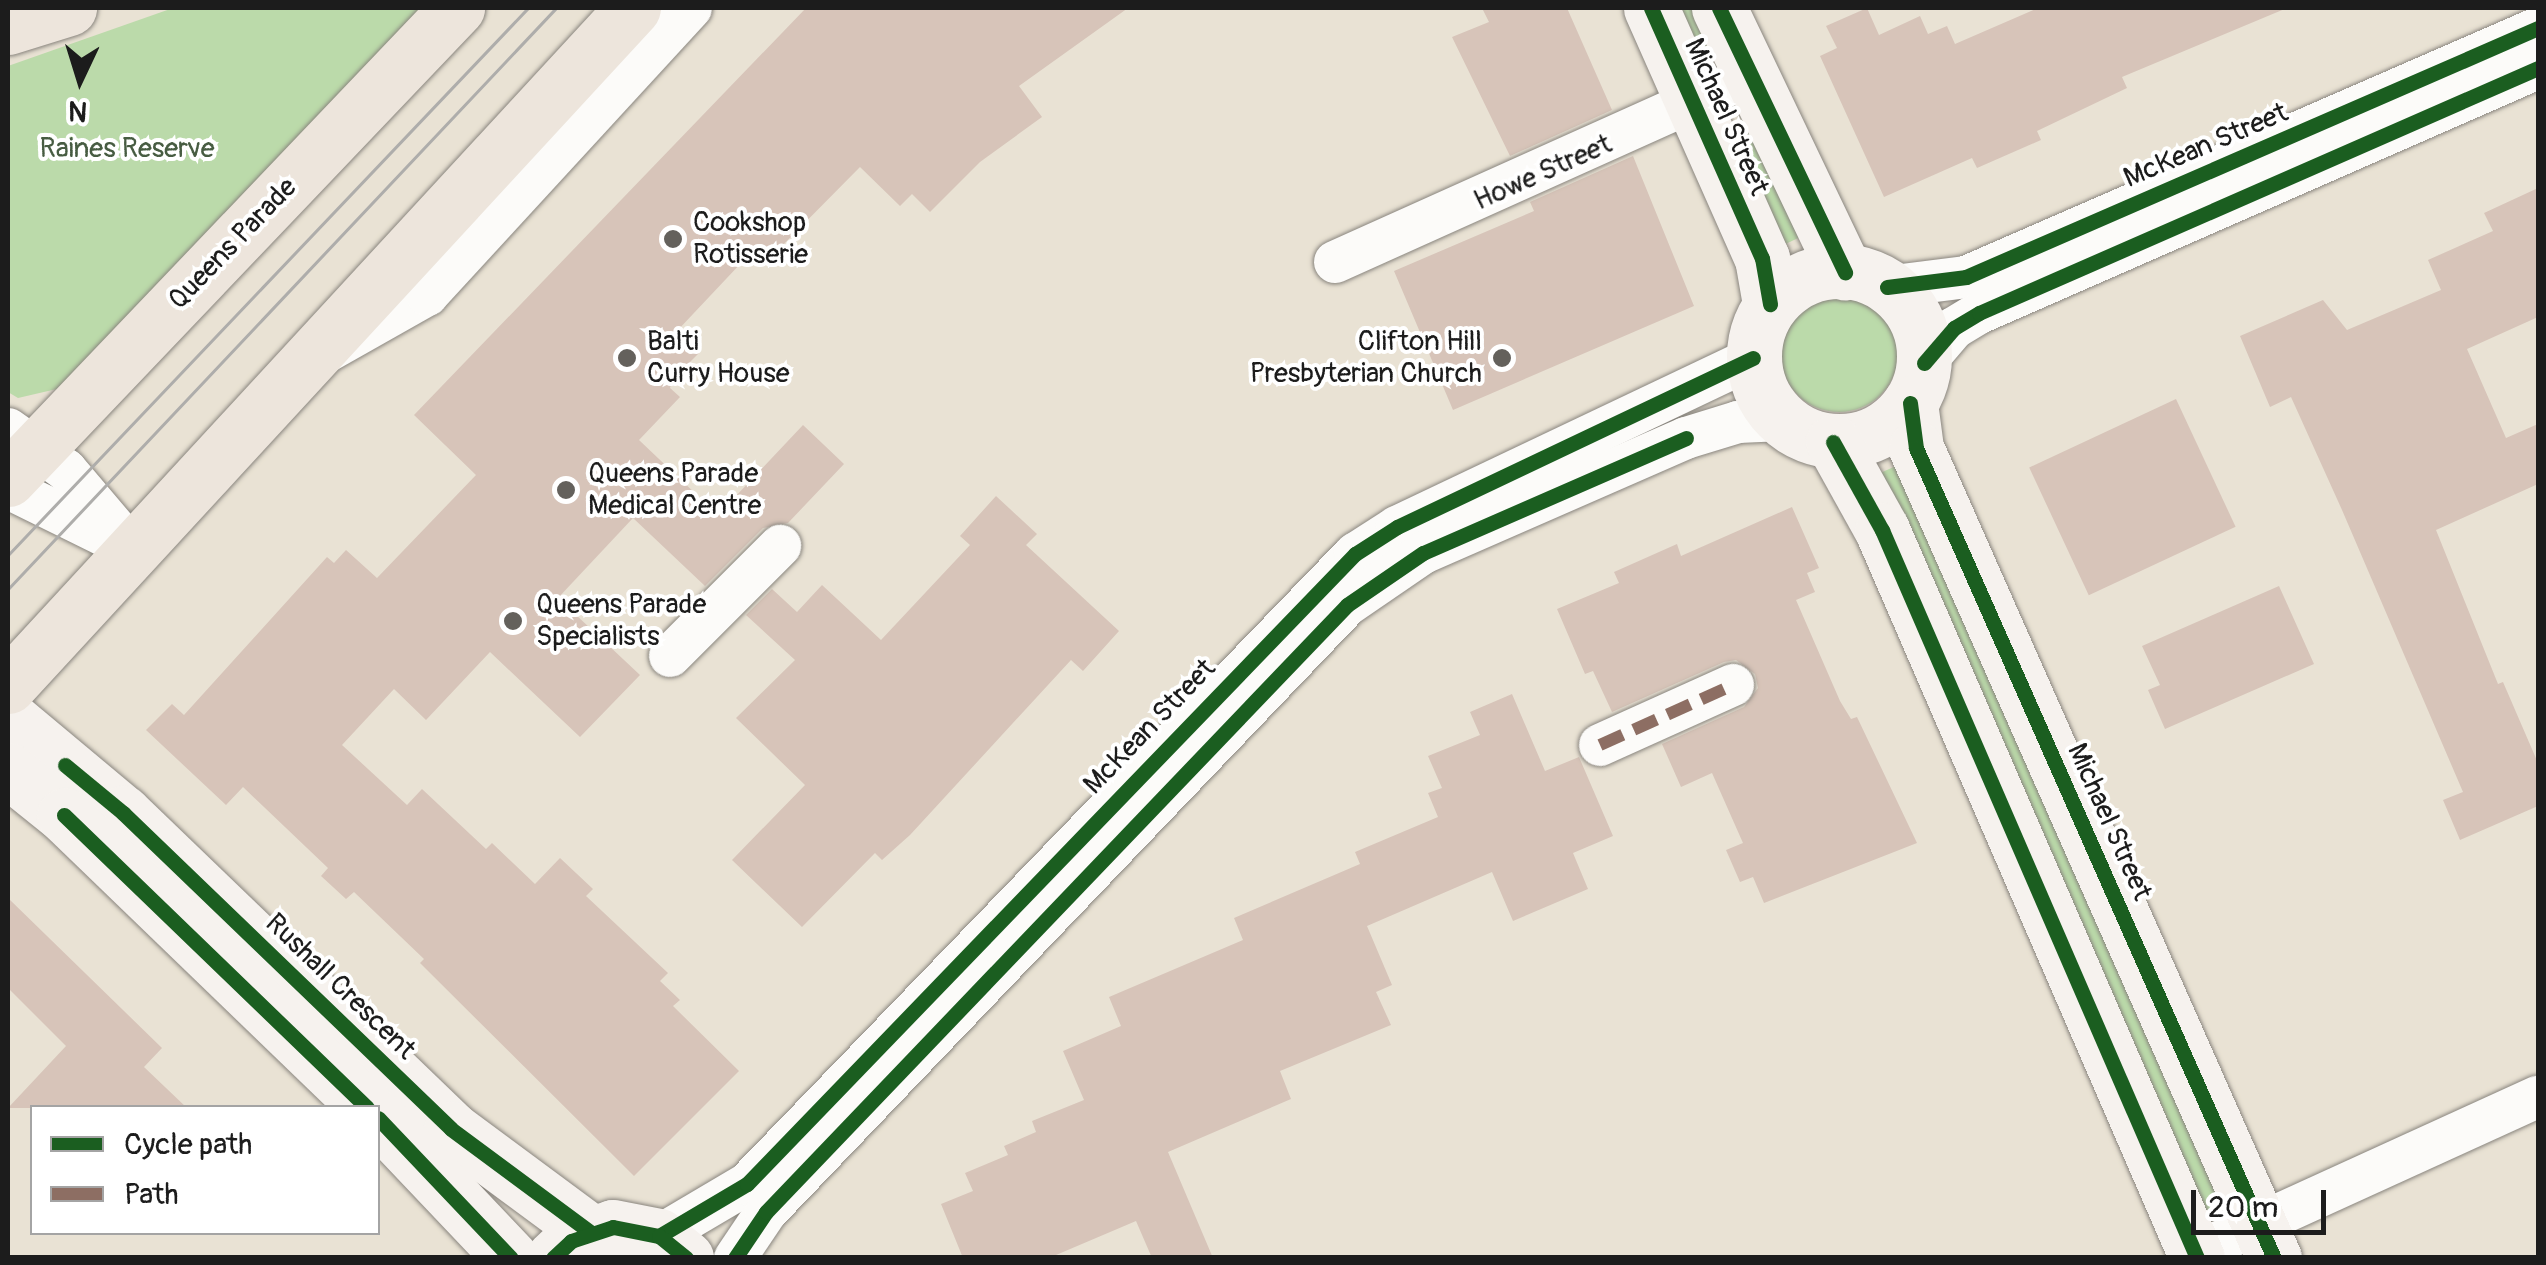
<!DOCTYPE html>
<style>
body{margin:0}
#map{position:relative;width:2546px;height:1265px;overflow:hidden;background:#e9e2d4;font-family:Pangolin,sans-serif}
div>[style]{position:absolute}
[style*='--x']{left:calc(var(--x)*1px);top:calc(var(--y)*1px);width:calc(var(--w)*1px);rotate:calc(var(--a)*1deg)}
.green>*{inset:0;background:#bbdaaa;transform-origin:0 0}
.round{border-radius:50%}
.building>*{inset:0;background:#d7c4b9;transform-origin:0 0}
.roads{filter:drop-shadow(0 0 2px #89857e) drop-shadow(0 0 2px #89857e)}
.street>*{height:42px;margin:-21px;padding:0 21px;transform-origin:21px;border-radius:21px;background:#fcfbf9}
.secondary>*{height:55px;margin:-27.5px;padding:0 27.5px;transform-origin:27.5px;border-radius:27.5px;background:#f6f2ee}
.secondary>.ring{margin:-27.5px;padding:0;box-sizing:content-box;background:none;border:55px solid #f6f2ee;border-radius:50%}
.primary>*{height:55px;margin:-27.5px;padding:0 27.5px;transform-origin:27.5px;border-radius:27.5px;background:#ede5dc}
.tram>*{height:2.5px;margin:-1.25px;padding:0 1.25px;transform-origin:1.25px;border-radius:1.25px;background:#aeadab}
.quiet>*{height:12px;margin-top:-6px;transform-origin:0;background:repeating-linear-gradient(90deg,#8d6e63 0 25px,transparent 0 37px)}
.cycleway>*{height:15px;margin:-7.5px;padding:0 7.5px;transform-origin:7.5px;border-radius:7.5px;background:#1b5e20}
.dots>*{width:28px;height:28px;translate:-50% -50%;box-sizing:border-box;border:5px solid #fff;border-radius:50%}
span{translate:-50% -50%;white-space:nowrap;text-align:center;line-height:1.15;-webkit-text-stroke:8px #fff;paint-order:stroke}
.street-label{font-size:28px;color:#1c1c1c}
.park-label{font-size:28px;color:#475c42}
.poi-label{font-size:28px;color:#1c1c1c}
.left{translate:0 -50%;text-align:left}
.right{translate:-100% -50%;text-align:right}
.frame{position:absolute;inset:0;border:10px solid #1c1c1c;pointer-events:none}
.legend{position:absolute;left:30px;top:1105px;width:350px;height:130px;box-sizing:border-box;background:#fff;border:2px solid #a4a4a4;margin:0;padding:12px 18px;list-style:none;font-size:30px;color:#1c1c1c}
.legend li{display:flex;align-items:center;gap:20px;height:50px}
.legend b{width:50px;border:2px solid #a4a4a4}
.north{position:absolute;left:30px;top:30px;width:100px;height:100px;-webkit-text-stroke:8px #fff;paint-order:stroke;rotate:184deg;font-size:28px;font-weight:700;line-height:40px;text-align:center;color:#1c1c1c}
.north::after{content:'';display:block;margin:auto;width:35px;height:45px;background:#1c1c1c;clip-path:polygon(50% 0,100% 100%,50% 72%,0 100%)}
.scale{position:absolute;left:2191px;top:1190px;width:135px;height:45px;box-sizing:border-box;border:5px solid #1c1c1c;border-top:0;padding-left:12px;font-size:30px;line-height:35px;white-space:nowrap;color:#1c1c1c;-webkit-text-stroke:8px #fff;paint-order:stroke}
</style>
<div id="map">
<div class="green">
<div style="clip-path:polygon(173px 8px,425px 8px,61px 388px,18px 398px,8px 392px,8px 66px)"></div>
<div style="clip-path:polygon(1664px 8px,1705px 8px,1724px 52px,1690px 66px)"></div>
<div style="left:1751px;top:120px;width:127px;height:36px;rotate:65deg"></div>
<div class="round" style="left:1780px;top:294px;width:118px;height:118px"></div>
<div style="left:1905px;top:462px;width:807px;height:42px;rotate:66deg"></div>
</div>
<div class="building">
<div style="clip-path:polygon(806px 8px,1128px 8px,1019px 86px,1042px 117px,980px 162px,930px 212px,912px 194px,900px 206px,860px 167px,772px 256px,759px 244px,677px 331px,700px 352px,673px 379px,670px 388px,680px 397px,639px 440px,718px 515px,803px 425px,844px 464px,788px 523px,763px 528px,705px 586px,633px 518px,558px 598px,640px 675px,580px 737px,490px 652px,426px 720px,394px 689px,342px 745px,407px 805px,422px 789px,486px 849px,492px 843px,535px 884px,560px 858px,593px 889px,586px 896px,668px 973px,660px 981px,680px 1000px,673px 1006px,739px 1071px,634px 1176px,420px 963px,424px 959px,354px 892px,346px 899px,321px 876px,328px 868px,243px 787px,226px 805px,146px 730px,172px 704px,184px 715px,327px 557px,334px 563px,346px 550px,377px 578px,476px 475px,414px 415px)"></div>
<div style="clip-path:polygon(1482px 8px,1567px 8px,1612px 110px,1510px 156px,1452px 37px,1489px 22px)"></div>
<div style="clip-path:polygon(1867px 8px,1879px 35px,1920px 16px,1928px 34px,1947px 26px,1955px 44px,2038px 8px,2287px 8px,2122px 77px,2127px 88px,2037px 131px,2041px 140px,1977px 168px,1972px 158px,1884px 197px,1820px 56px,1837px 48px,1826px 26px)"></div>
<div style="clip-path:polygon(1633px 156px,1694px 306px,1453px 410px,1394px 271px,1534px 211px,1530px 202px)"></div>
<div style="clip-path:polygon(2538px 188px,2538px 317px,2467px 349px,2506px 438px,2538px 424px,2538px 484px,2436px 530px,2498px 684px,2503px 682px,2538px 763px,2538px 806px,2460px 840px,2443px 800px,2463px 792px,2342px 510px,2291px 397px,2270px 407px,2240px 336px,2323px 300px,2347px 330px,2441px 290px,2428px 260px,2493px 231px,2484px 213px)"></div>
<div style="left:2176px;top:399px;width:141px;height:162px;rotate:65deg"></div>
<div style="clip-path:polygon(996px 496px,1037px 534px,1026px 545px,1119px 631px,1083px 671px,1071px 660px,910px 835px,882px 860px,875px 853px,802px 927px,732px 860px,805px 785px,736px 718px,795px 660px,746px 615px,772px 589px,797px 612px,822px 585px,881px 640px,970px 545px,960px 536px)"></div>
<div style="clip-path:polygon(1792px 507px,1819px 568px,1807px 573px,1815px 592px,1796px 600px,1840px 701px,1851px 719px,1857px 717px,1917px 843px,1764px 903px,1753px 877px,1740px 882px,1726px 850px,1743px 843px,1712px 773px,1681px 787px,1662px 744px,1744px 707px,1758px 688px,1755px 674px,1736px 660px,1724px 662px,1612px 712px,1593px 671px,1585px 674px,1557px 609px,1619px 583px,1614px 572px,1677px 544px,1681px 556px)"></div>
<div style="clip-path:polygon(2279px 586px,2314px 664px,2165px 729px,2148px 690px,2160px 685px,2142px 646px)"></div>
<div style="clip-path:polygon(1512px 694px,1545px 771px,1579px 757px,1613px 836px,1573px 853px,1588px 889px,1513px 921px,1492px 872px,1367px 926px,1392px 985px,1376px 992px,1391px 1025px,1280px 1071px,1291px 1099px,1168px 1152px,1213px 1258px,1152px 1258px,1136px 1221px,1049px 1258px,963px 1258px,941px 1204px,973px 1191px,965px 1173px,1008px 1155px,1004px 1146px,1036px 1132px,1032px 1121px,1084px 1100px,1063px 1051px,1121px 1026px,1109px 997px,1243px 940px,1234px 918px,1360px 864px,1355px 852px,1438px 817px,1428px 793px,1442px 788px,1428px 756px,1480px 735px,1470px 712px)"></div>
<div style="clip-path:polygon(8px 898px,162px 1048px,144px 1067px,187px 1108px,8px 1108px,66px 1046px,8px 988px)"></div>
</div>
<div class="roads">
<div class="street">
<div style="--x:1335;--y:262;--w:454;--a:-24.2"></div>
<div style="--x:1887;--y:287;--w:80;--a:-7.2"></div>
<div style="--x:1966;--y:277;--w:624;--a:-23.52"></div>
<div style="--x:328;--y:351;--w:114;--a:-29.5"></div>
<div style="--x:427;--y:295;--w:390;--a:-47.4"></div>
<div style="--x:1924;--y:363;--w:46;--a:-49.4"></div>
<div style="--x:1954;--y:328;--w:29;--a:-31"></div>
<div style="--x:1979;--y:313;--w:610;--a:-23.67"></div>
<div style="--x:8;--y:429;--w:71;--a:35.3"></div>
<div style="--x:66;--y:470;--w:104;--a:49.7"></div>
<div style="--x:8;--y:488;--w:134;--a:26.2"></div>
<div style="--x:670;--y:656;--w:156;--a:-45"></div>
<div style="--x:1600;--y:745;--w:146;--a:-24.3"></div>
<div style="--x:659;--y:1236;--w:102;--a:-30.6"></div>
<div style="--x:747;--y:1184;--w:876;--a:-46.02"></div>
<div style="--x:1355;--y:554;--w:50;--a:-32.7"></div>
<div style="--x:1397;--y:527;--w:394;--a:-25.4"></div>
<div style="--x:2195;--y:1253;--w:377;--a:-24.5"></div>
<div style="--x:735;--y:1258;--w:55;--a:-56"></div>
<div style="--x:766;--y:1212;--w:840;--a:-46.25"></div>
<div style="--x:1347;--y:605;--w:92;--a:-34.4"></div>
<div style="--x:1423;--y:553;--w:287;--a:-23.6"></div>
<div style="--x:1686;--y:438;--w:54;--a:-17.1"></div>
<div style="--x:1738;--y:422;--w:44;--a:-2.6"></div>
</div>
<div class="secondary">
<div style="--x:1651;--y:8;--w:274;--a:66.1"></div>
<div style="--x:1762;--y:258;--w:47;--a:80.1"></div>
<div style="--x:1719;--y:8;--w:293;--a:64.5"></div>
<div class="ring" style="left:1754px;top:271px;width:115px;height:115px"></div>
<div style="--x:1910;--y:403;--w:45;--a:82.4"></div>
<div style="--x:1916;--y:448;--w:886;--a:66.16"></div>
<div style="--x:1833;--y:442;--w:101;--a:60.9"></div>
<div style="--x:1882;--y:530;--w:793;--a:66.6"></div>
<div style="--x:8;--y:717;--w:150;--a:39.9"></div>
<div style="--x:123;--y:813;--w:455;--a:43.9"></div>
<div style="--x:451;--y:1129;--w:173;--a:36.5"></div>
<div style="--x:8;--y:770;--w:72;--a:38.8"></div>
<div style="--x:64;--y:815;--w:421;--a:44"></div>
<div style="--x:378;--y:1118;--w:193;--a:46.5"></div>
<div style="--x:553;--y:1258;--w:25;--a:-43"></div>
<div style="--x:571;--y:1241;--w:44;--a:-18.4"></div>
<div style="--x:613;--y:1227;--w:47;--a:11.1"></div>
<div style="--x:659;--y:1236;--w:35;--a:39"></div>
</div>
<div class="primary">
<div style="--x:8;--y:27;--w:64;--a:-17.3"></div>
<div style="--x:8;--y:479;--w:651;--a:-46.37"></div>
<div style="--x:8;--y:686;--w:922;--a:-47.33"></div>
</div>
</div>
<div class="tram">
<div style="--x:8;--y:555;--w:755;--a:-46.45"></div>
<div style="--x:8;--y:589;--w:799;--a:-46.67"></div>
</div>
<div class="quiet">
<div style="--x:1600;--y:745;--w:146;--a:-24.3"></div>
</div>
<div class="cycleway">
<div style="--x:1651;--y:8;--w:274;--a:66.1"></div>
<div style="--x:1762;--y:258;--w:47;--a:80.1"></div>
<div style="--x:1719;--y:8;--w:293;--a:64.5"></div>
<div style="--x:1887;--y:287;--w:80;--a:-7.2"></div>
<div style="--x:1966;--y:277;--w:624;--a:-23.52"></div>
<div style="--x:1924;--y:363;--w:46;--a:-49.4"></div>
<div style="--x:1954;--y:328;--w:29;--a:-31"></div>
<div style="--x:1979;--y:313;--w:610;--a:-23.67"></div>
<div style="--x:1910;--y:403;--w:45;--a:82.4"></div>
<div style="--x:1916;--y:448;--w:886;--a:66.16"></div>
<div style="--x:1833;--y:442;--w:101;--a:60.9"></div>
<div style="--x:1882;--y:530;--w:793;--a:66.6"></div>
<div style="--x:65;--y:765;--w:75;--a:39.6"></div>
<div style="--x:123;--y:813;--w:455;--a:43.9"></div>
<div style="--x:451;--y:1129;--w:173;--a:36.5"></div>
<div style="--x:64;--y:815;--w:421;--a:44"></div>
<div style="--x:378;--y:1118;--w:193;--a:46.5"></div>
<div style="--x:659;--y:1236;--w:102;--a:-30.6"></div>
<div style="--x:747;--y:1184;--w:876;--a:-46.02"></div>
<div style="--x:1355;--y:554;--w:50;--a:-32.7"></div>
<div style="--x:1397;--y:527;--w:394;--a:-25.4"></div>
<div style="--x:553;--y:1258;--w:25;--a:-43"></div>
<div style="--x:571;--y:1241;--w:44;--a:-18.4"></div>
<div style="--x:613;--y:1227;--w:47;--a:11.1"></div>
<div style="--x:659;--y:1236;--w:35;--a:39"></div>
<div style="--x:735;--y:1258;--w:55;--a:-56"></div>
<div style="--x:766;--y:1212;--w:840;--a:-46.25"></div>
<div style="--x:1347;--y:605;--w:92;--a:-34.4"></div>
<div style="--x:1423;--y:553;--w:287;--a:-23.6"></div>
</div>
<div class="dots">
<div style="left:673px;top:239px;background:#64615c"></div>
<div style="left:627px;top:358px;background:#64615c"></div>
<div style="left:1502px;top:358px;background:#64615c"></div>
<div style="left:566px;top:490px;background:#64615c"></div>
<div style="left:513px;top:621px;background:#64615c"></div>
</div>
<div class="street-label">
<span style="left:1726px;top:117px;rotate:66deg">Michael Street</span>
<span style="left:2206px;top:146px;rotate:-23deg">McKean Street</span>
<span style="left:1543px;top:173px;rotate:-24deg">Howe Street</span>
<span style="left:233px;top:244px;rotate:-46deg">Queens Parade</span>
<span style="left:1150px;top:727px;rotate:-46deg">McKean Street</span>
<span style="left:2109px;top:822px;rotate:66deg">Michael Street</span>
<span style="left:340px;top:987px;rotate:44deg">Rushall Crescent</span>
</div>
<div class="park-label">
<span style="left:127px;top:149px">Raines Reserve</span>
</div>
<div class="poi-label">
<span class="left" style="left:693px;top:239px">Cookshop<br>Rotisserie</span>
<span class="left" style="left:647px;top:358px">Balti<br>Curry House</span>
<span class="right" style="left:1482px;top:358px">Clifton Hill<br>Presbyterian Church</span>
<span class="left" style="left:588px;top:490px">Queens Parade<br>Medical Centre</span>
<span class="left" style="left:536px;top:621px">Queens Parade<br>Specialists</span>
</div>
<div class="frame"></div>
<ul class="legend">
<li><b style="height:12px;background:#1b5e20"></b>Cycle path</li>
<li><b style="height:12px;background:#8d6e63"></b>Path</li>
</ul>
<div class="north">N</div>
<div class="scale">20 m</div>
</div>
